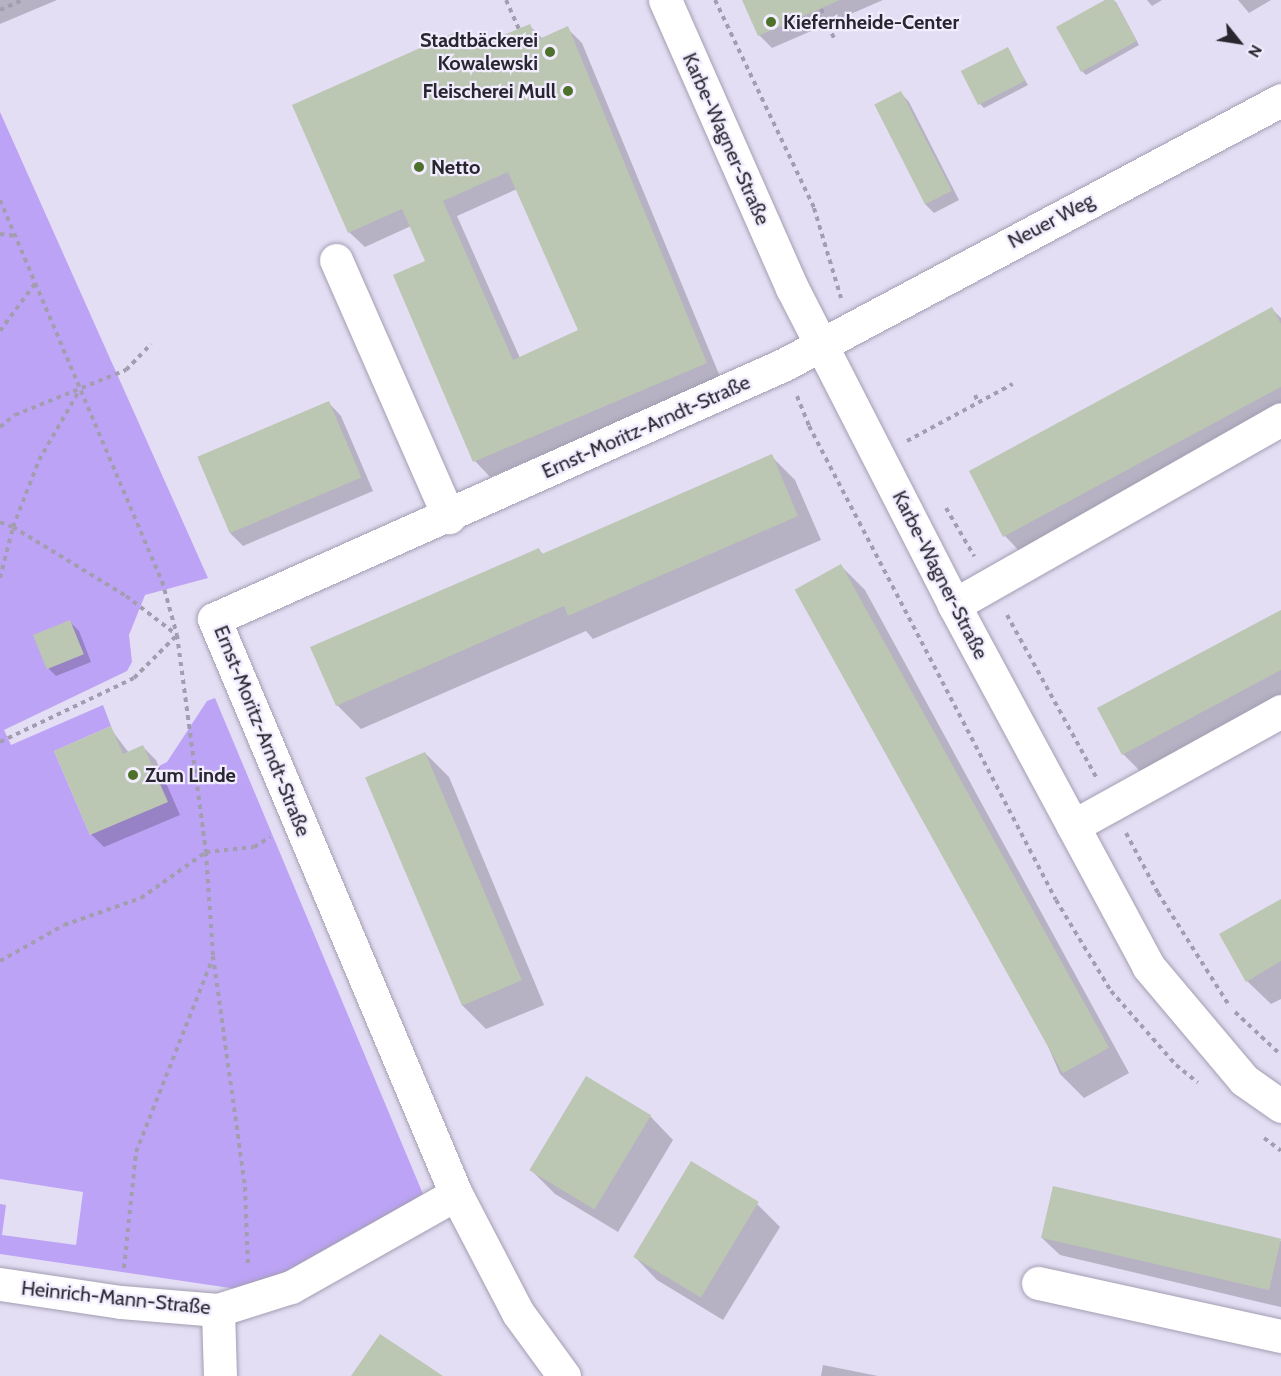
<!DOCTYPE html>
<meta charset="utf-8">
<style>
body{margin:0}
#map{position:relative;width:1281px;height:1376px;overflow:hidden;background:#e4def4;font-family:Cabin,sans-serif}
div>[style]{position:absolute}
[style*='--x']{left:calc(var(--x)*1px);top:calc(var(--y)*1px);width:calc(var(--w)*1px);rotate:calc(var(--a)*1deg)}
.green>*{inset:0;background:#bca3f5}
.shadow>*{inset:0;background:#0003}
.building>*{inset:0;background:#bbc6b3;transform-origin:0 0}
.path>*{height:4px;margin-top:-2px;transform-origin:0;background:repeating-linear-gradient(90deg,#a39eaf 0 4.5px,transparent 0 9px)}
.roads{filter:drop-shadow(0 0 2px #a39eb2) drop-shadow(0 0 2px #a39eb2)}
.minor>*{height:33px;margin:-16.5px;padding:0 16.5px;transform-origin:16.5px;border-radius:16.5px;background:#fff}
.dots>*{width:16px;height:16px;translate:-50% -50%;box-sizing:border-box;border:3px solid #f1ecfe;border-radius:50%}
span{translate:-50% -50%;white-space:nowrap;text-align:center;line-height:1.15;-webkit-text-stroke:4.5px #f1ecfe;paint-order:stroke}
.poi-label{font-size:20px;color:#28262e;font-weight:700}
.left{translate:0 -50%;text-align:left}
.right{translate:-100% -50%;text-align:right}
.street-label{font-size:20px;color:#28262e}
.north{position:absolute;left:1209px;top:12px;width:60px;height:60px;-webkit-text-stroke:4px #f1ecfe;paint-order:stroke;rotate:120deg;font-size:16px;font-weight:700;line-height:24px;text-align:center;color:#28262e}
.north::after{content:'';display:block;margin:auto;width:21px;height:27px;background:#28262e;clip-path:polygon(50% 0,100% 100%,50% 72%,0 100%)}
</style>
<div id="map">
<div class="green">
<div style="clip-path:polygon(0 112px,208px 578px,145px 595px,129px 635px,132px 662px,127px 671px,4px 730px,11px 745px,103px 705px,111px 726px,54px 751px,90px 835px,153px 769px,167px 762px,207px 701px,215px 698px,423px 1194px,286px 1278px,237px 1289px,0 1254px,0 1204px,6px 1205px,2px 1235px,76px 1245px,83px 1192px,0 1179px)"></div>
</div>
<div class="shadow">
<div style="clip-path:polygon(0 0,57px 0,0 24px)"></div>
<div style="clip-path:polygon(744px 0,883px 0,772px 48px,759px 35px)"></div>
<div style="clip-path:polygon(1109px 0,1116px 2px,1139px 45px,1086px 75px,1082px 71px)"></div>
<div style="clip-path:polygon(1147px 0,1162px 0,1152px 6px)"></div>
<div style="clip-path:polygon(1238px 0,1271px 0,1249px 13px)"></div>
<div style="clip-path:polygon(evenodd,530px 26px,543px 39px,567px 28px,582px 43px,721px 379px,490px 477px,475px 461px,426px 261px,411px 226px,365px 247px,349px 232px,456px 33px,471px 49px,530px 26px,517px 189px,580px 330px,520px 358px,457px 216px,517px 189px)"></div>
<div style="clip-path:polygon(1007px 49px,1028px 85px,984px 108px,980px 104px)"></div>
<div style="clip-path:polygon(901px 93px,909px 102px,959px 200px,934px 213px,925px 204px)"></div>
<div style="clip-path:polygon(1272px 309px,1281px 318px,1281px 423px,1028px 560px,1005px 536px,971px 472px)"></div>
<div style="clip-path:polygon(328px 402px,341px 416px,373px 491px,243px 546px,230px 533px)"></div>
<div style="clip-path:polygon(771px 456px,795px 480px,821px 540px,593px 639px,586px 631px,361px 729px,337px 705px,538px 549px,544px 555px)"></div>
<div style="clip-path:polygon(841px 566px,865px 590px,1129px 1073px,1084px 1098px,1060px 1074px)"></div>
<div style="clip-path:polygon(1281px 611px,1281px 706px,1147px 778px,1123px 754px)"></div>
<div style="clip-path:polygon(70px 622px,79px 631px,91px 662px,56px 676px,48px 668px)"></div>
<div style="clip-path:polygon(110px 728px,129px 753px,143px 747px,156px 760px,180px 815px,104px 847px,91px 834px)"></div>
<div style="clip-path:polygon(425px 753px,449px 777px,544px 1005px,486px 1029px,462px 1005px)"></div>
<div style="clip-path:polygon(1281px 901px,1281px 999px,1271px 1004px,1247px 981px)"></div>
<div style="clip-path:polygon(650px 1116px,673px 1140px,618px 1232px,555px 1194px,531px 1170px)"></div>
<div style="clip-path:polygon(757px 1204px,780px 1227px,723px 1320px,657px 1280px,634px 1256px)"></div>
<div style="clip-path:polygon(1042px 1238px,1281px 1241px,1281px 1307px,1060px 1255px)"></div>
<div style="clip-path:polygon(823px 1365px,878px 1376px,821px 1376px)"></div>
</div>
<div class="building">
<div style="clip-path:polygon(742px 0,840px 0,758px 36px)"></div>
<div style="clip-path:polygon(1105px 0,1114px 0,1137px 41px,1081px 72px,1056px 27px)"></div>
<div style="clip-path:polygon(evenodd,530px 24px,537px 40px,568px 26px,707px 363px,473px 462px,393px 275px,425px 261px,402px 209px,348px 233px,292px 105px,456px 32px,465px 51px,530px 24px,508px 172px,578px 330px,513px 360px,443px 201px,508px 172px)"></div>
<div style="left:1008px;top:47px;width:38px;height:53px;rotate:63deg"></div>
<div style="left:901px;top:91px;width:112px;height:30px;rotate:63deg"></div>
<div style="clip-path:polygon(1272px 307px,1281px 324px,1281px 387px,1003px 537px,969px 471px)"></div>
<div style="left:329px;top:401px;width:83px;height:143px;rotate:67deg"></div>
<div style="clip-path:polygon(772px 454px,798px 516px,568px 616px,564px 606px,336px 706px,310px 647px,539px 548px,542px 554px)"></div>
<div style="left:841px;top:564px;width:553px;height:53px;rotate:61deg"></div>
<div style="clip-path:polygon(1281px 610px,1281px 670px,1122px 755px,1097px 708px)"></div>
<div style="left:70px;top:620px;width:37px;height:40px;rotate:68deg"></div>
<div style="clip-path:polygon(111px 726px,123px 754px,143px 745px,168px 802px,90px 835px,54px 751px)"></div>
<div style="left:425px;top:752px;width:248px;height:65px;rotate:67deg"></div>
<div style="clip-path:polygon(1281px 899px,1281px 961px,1246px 982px,1219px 934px)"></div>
<div style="left:586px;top:1076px;width:76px;height:110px;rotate:31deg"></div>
<div style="left:691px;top:1161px;width:79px;height:112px;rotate:31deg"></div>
<div style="left:1053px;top:1186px;width:234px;height:53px;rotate:13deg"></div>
<div style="clip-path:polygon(380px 1334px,443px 1376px,351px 1376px)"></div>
</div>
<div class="path">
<div style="--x:506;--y:0;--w:32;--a:66"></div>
<div style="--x:715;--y:0;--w:230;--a:64.5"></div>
<div style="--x:814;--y:208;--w:94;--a:73.3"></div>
<div style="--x:821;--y:9;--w:32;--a:66"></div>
<div style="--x:0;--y:10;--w:24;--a:-24"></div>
<div style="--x:0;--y:200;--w:414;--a:67"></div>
<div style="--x:162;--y:581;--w:56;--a:74.5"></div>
<div style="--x:0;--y:234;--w:16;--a:7"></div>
<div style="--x:0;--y:331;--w:61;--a:-53.7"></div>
<div style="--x:975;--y:395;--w:8;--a:67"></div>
<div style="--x:797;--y:396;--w:32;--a:68"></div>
<div style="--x:809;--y:426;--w:534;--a:62.48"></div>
<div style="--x:1056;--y:900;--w:106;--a:58.9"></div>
<div style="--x:1111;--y:991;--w:98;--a:48.7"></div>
<div style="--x:1176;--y:1065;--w:28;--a:39"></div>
<div style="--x:0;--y:427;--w:19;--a:-39"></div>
<div style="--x:15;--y:415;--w:120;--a:-22.1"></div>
<div style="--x:126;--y:370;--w:36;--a:-46"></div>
<div style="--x:907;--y:441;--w:120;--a:-28.3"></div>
<div style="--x:946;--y:508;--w:56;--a:59.7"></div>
<div style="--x:0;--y:522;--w:14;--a:21"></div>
<div style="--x:13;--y:527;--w:132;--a:31.4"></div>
<div style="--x:126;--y:596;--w:64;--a:37.4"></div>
<div style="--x:177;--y:635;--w:219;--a:82.4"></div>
<div style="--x:206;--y:852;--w:104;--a:86.1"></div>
<div style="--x:213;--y:956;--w:233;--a:82.1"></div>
<div style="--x:245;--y:1187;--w:79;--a:87.8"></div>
<div style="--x:0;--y:578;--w:53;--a:-75.7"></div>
<div style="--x:13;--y:527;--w:72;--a:-68.8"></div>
<div style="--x:39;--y:460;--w:80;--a:-59.9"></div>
<div style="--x:1007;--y:615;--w:185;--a:61.2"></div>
<div style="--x:0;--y:742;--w:148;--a:-25.5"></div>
<div style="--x:134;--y:678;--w:61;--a:-45"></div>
<div style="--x:1126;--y:833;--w:68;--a:61.9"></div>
<div style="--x:1158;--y:893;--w:135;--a:57.7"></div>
<div style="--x:0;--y:961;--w:73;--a:-29.4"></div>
<div style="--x:64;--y:925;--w:82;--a:-19.3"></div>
<div style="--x:141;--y:898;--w:80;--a:-35.3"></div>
<div style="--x:206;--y:852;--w:48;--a:-5.9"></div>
<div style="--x:254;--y:847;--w:19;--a:-32"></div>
<div style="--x:1235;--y:1012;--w:63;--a:43.1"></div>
<div style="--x:1264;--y:1138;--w:21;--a:37"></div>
<div style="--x:124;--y:1268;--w:117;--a:-84.1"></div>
<div style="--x:136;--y:1152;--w:209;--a:-68.4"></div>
</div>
<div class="roads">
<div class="minor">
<div style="--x:665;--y:0;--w:315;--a:66.2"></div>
<div style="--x:792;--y:288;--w:356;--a:62.9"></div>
<div style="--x:954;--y:605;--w:410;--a:61.7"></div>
<div style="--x:1148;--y:966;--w:149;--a:49.9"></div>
<div style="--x:1244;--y:1080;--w:45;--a:35.1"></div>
<div style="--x:336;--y:260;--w:281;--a:66.3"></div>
<div style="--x:954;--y:605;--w:376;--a:-29.6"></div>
<div style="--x:1073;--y:826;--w:238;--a:-28.9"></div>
<div style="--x:1038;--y:1283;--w:249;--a:12.3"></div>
<div style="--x:0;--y:1284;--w:122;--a:8.5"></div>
<div style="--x:121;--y:1302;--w:97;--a:4.7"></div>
<div style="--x:218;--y:1310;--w:77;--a:-17.5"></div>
<div style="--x:291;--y:1287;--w:189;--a:-29.4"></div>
<div style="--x:218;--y:1310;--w:66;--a:88.3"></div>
<div style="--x:564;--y:1376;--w:78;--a:-126.1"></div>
<div style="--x:518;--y:1313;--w:134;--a:-117.5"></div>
<div style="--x:456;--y:1194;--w:624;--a:-112.82"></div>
<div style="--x:214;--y:619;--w:625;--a:-24.06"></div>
<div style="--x:785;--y:364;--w:562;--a:-28.02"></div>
</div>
</div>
<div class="dots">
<div style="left:771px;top:22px;background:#4d712a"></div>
<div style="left:550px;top:52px;background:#4d712a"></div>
<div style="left:568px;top:91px;background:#4d712a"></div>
<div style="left:419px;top:167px;background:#4d712a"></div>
<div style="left:133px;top:775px;background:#4d712a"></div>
</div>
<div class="poi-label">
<span class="left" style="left:783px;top:22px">Kiefernheide-Center</span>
<span class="right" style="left:538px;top:52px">Stadtbäckerei<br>Kowalewski</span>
<span class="right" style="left:556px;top:91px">Fleischerei Mull</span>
<span class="left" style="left:431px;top:167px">Netto</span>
<span class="left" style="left:145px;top:775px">Zum Linde</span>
</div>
<div class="street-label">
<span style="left:726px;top:139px;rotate:66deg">Karbe-Wagner-Straße</span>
<span style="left:1051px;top:221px;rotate:-28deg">Neuer Weg</span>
<span style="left:646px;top:427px;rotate:-24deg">Ernst-Moritz-Arndt-Straße</span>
<span style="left:940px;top:575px;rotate:63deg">Karbe-Wagner-Straße</span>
<span style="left:262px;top:731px;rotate:68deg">Ernst-Moritz-Arndt-Straße</span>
<span style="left:116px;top:1298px;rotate:6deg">Heinrich-Mann-Straße</span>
</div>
<div class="north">N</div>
</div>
